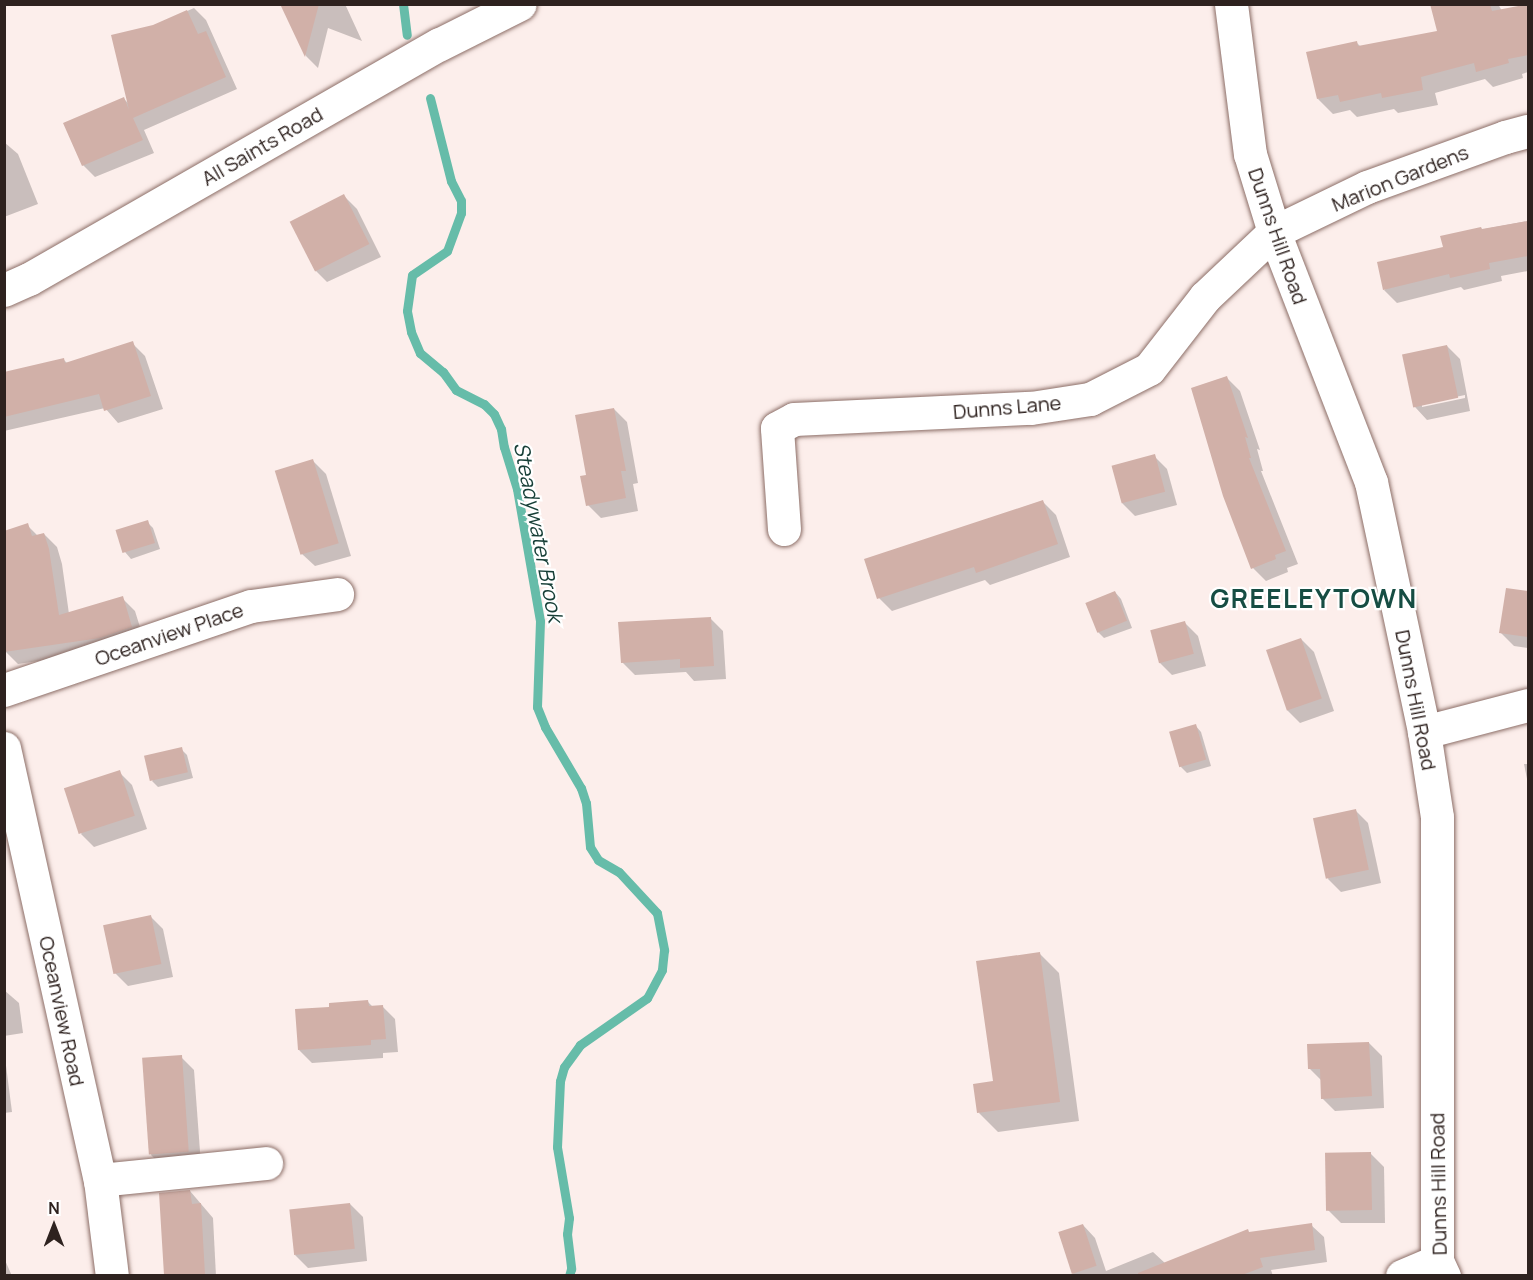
<!DOCTYPE html>
<style>
body{margin:0}
#map{position:relative;width:1533px;height:1280px;overflow:hidden;background:#fceeeb;font-family:Manrope,sans-serif}
div>[style]{position:absolute}
[style*='--x']{left:calc(var(--x)*1px);top:calc(var(--y)*1px);width:calc(var(--w)*1px);rotate:calc(var(--a)*1deg)}
.shadow>*{inset:0;background:#0003}
.stream>*{height:9px;margin:-4.5px;padding:0 4.5px;transform-origin:4.5px;border-radius:4.5px;background:#66bca9}
.building>*{inset:0;background:#d1b0a8;transform-origin:0 0}
.roads{filter:drop-shadow(0 0 2px #8c6e67) drop-shadow(0 0 2px #8c6e67)}
.street>*{height:33px;margin:-16.5px;padding:0 16.5px;transform-origin:16.5px;border-radius:16.5px;background:#fff}
span{translate:-50% -50%;white-space:nowrap;text-align:center;line-height:1.15;-webkit-text-stroke:4.5px #fff;paint-order:stroke}
.street-label{font-size:20px;color:#2e221f}
.water-label{font-size:21px;color:#163e36;font-style:italic}
.district-label{font-size:26px;color:#164d43;font-weight:700;letter-spacing:1.5px}
.frame{position:absolute;inset:0;border:6px solid #2e221f;pointer-events:none}
.north{position:absolute;left:24px;top:1196px;width:60px;height:60px;-webkit-text-stroke:4px #fff;paint-order:stroke;rotate:0deg;font-size:16px;font-weight:700;line-height:24px;text-align:center;color:#2e221f}
.north::after{content:'';display:block;margin:auto;width:21px;height:27px;background:#2e221f;clip-path:polygon(50% 0,100% 100%,50% 72%,0 100%)}
</style>
<div id="map">
<div class="shadow">
<div style="clip-path:polygon(282px 4px,345px 4px,362px 41px,328px 28px,318px 68px,306px 56px)"></div>
<div style="clip-path:polygon(1432px 4px,1498px 4px,1502px 11px,1528px 6px,1528px 72px,1522px 74px,1523px 78px,1493px 87px,1485px 79px,1435px 93px,1438px 105px,1398px 113px,1394px 109px,1357px 117px,1350px 110px,1333px 114px,1318px 99px,1356px 42px,1361px 47px,1439px 32px)"></div>
<div style="clip-path:polygon(194px 8px,206px 20px,237px 89px,144px 130px,154px 153px,95px 177px,83px 165px,124px 99px,130px 105px,153px 26px)"></div>
<div style="clip-path:polygon(4px 142px,18px 154px,38px 204px,4px 217px)"></div>
<div style="clip-path:polygon(344px 196px,357px 209px,381px 257px,327px 282px,314px 269px)"></div>
<div style="clip-path:polygon(1528px 221px,1528px 271px,1501px 276px,1502px 281px,1464px 290px,1461px 287px,1397px 303px,1384px 290px,1445px 248px,1442px 237px)"></div>
<div style="clip-path:polygon(132px 343px,145px 356px,163px 409px,118px 423px,105px 408px,4px 431px,4px 380px,64px 360px,67px 363px)"></div>
<div style="clip-path:polygon(evenodd,1447px 346px,1460px 359px,1470px 411px,1427px 420px,1415px 407px,1447px 346px,1465px 395px,1465px 398px,1422px 407px,1422px 404px,1465px 395px)"></div>
<div style="clip-path:polygon(1227px 378px,1240px 391px,1260px 450px,1257px 449px,1263px 471px,1261px 471px,1298px 564px,1287px 568px,1288px 572px,1266px 581px,1253px 568px)"></div>
<div style="clip-path:polygon(614px 409px,627px 422px,638px 483px,633px 484px,638px 511px,601px 518px,588px 505px,588px 476px)"></div>
<div style="clip-path:polygon(1154px 456px,1167px 469px,1177px 505px,1135px 516px,1122px 503px)"></div>
<div style="clip-path:polygon(313px 461px,326px 474px,351px 556px,315px 566px,302px 554px,277px 472px)"></div>
<div style="clip-path:polygon(1043px 502px,1056px 515px,1070px 557px,990px 585px,985px 580px,892px 611px,879px 598px)"></div>
<div style="clip-path:polygon(147px 522px,153px 528px,160px 549px,131px 559px,125px 552px)"></div>
<div style="clip-path:polygon(27px 525px,38px 536px,44px 534px,57px 547px,62px 564px,69px 614px,122px 598px,135px 611px,144px 640px,113px 650px,18px 664px,5px 651px)"></div>
<div style="clip-path:polygon(1507px 589px,1528px 592px,1528px 648px,1514px 646px,1501px 633px)"></div>
<div style="clip-path:polygon(1115px 592px,1121px 599px,1132px 628px,1104px 638px,1098px 632px)"></div>
<div style="clip-path:polygon(710px 618px,723px 631px,726px 679px,694px 681px,686px 672px,635px 675px,622px 662px)"></div>
<div style="clip-path:polygon(1185px 623px,1198px 636px,1206px 666px,1172px 675px,1159px 662px)"></div>
<div style="clip-path:polygon(1301px 639px,1314px 652px,1334px 711px,1300px 723px,1287px 710px)"></div>
<div style="clip-path:polygon(1195px 725px,1201px 732px,1211px 766px,1187px 773px,1181px 767px)"></div>
<div style="clip-path:polygon(181px 749px,187px 755px,193px 778px,158px 787px,152px 781px)"></div>
<div style="clip-path:polygon(1524px 764px,1528px 764px,1528px 784px)"></div>
<div style="clip-path:polygon(119px 772px,132px 785px,147px 829px,94px 847px,81px 834px)"></div>
<div style="clip-path:polygon(1355px 810px,1368px 823px,1381px 883px,1341px 892px,1328px 879px)"></div>
<div style="clip-path:polygon(150px 916px,163px 929px,173px 977px,128px 986px,115px 973px,105px 926px)"></div>
<div style="clip-path:polygon(1039px 953px,1059px 973px,1079px 1121px,998px 1132px,979px 1113px,995px 1082px)"></div>
<div style="clip-path:polygon(4px 990px,19px 1003px,23px 1033px,4px 1036px)"></div>
<div style="clip-path:polygon(368px 1002px,373px 1007px,382px 1006px,395px 1019px,398px 1052px,383px 1053px,383px 1058px,312px 1063px,299px 1050px,331px 1008px)"></div>
<div style="clip-path:polygon(1369px 1043px,1382px 1056px,1384px 1108px,1335px 1111px,1322px 1098px,1322px 1081px,1310px 1069px)"></div>
<div style="clip-path:polygon(4px 1050px,12px 1112px,4px 1113px)"></div>
<div style="clip-path:polygon(181px 1057px,194px 1070px,201px 1165px,164px 1168px,151px 1155px)"></div>
<div style="clip-path:polygon(1371px 1154px,1384px 1167px,1385px 1223px,1341px 1223px,1328px 1210px)"></div>
<div style="clip-path:polygon(190px 1191px,213px 1218px,216px 1276px,166px 1276px,161px 1194px)"></div>
<div style="clip-path:polygon(350px 1204px,363px 1217px,367px 1261px,308px 1268px,295px 1255px)"></div>
<div style="clip-path:polygon(1083px 1225px,1095px 1238px,1106px 1271px,1153px 1252px,1166px 1264px,1250px 1233px,1311px 1225px,1324px 1237px,1327px 1262px,1271px 1270px,1273px 1276px,1074px 1276px,1059px 1233px)"></div>
<div style="clip-path:polygon(4px 1258px,12px 1276px,4px 1276px)"></div>
</div>
<div class="stream">
<div style="--x:403;--y:4;--w:31;--a:83"></div>
<div style="--x:430;--y:98;--w:86;--a:75.8"></div>
<div style="--x:451;--y:181;--w:22;--a:63"></div>
<div style="--x:461;--y:201;--w:12;--a:90"></div>
<div style="--x:461;--y:213;--w:40;--a:110.2"></div>
<div style="--x:447;--y:251;--w:42;--a:145.6"></div>
<div style="--x:412;--y:275;--w:36;--a:98"></div>
<div style="--x:407;--y:311;--w:21;--a:79"></div>
<div style="--x:411;--y:332;--w:23;--a:67"></div>
<div style="--x:420;--y:353;--w:30;--a:40"></div>
<div style="--x:443;--y:372;--w:22;--a:54"></div>
<div style="--x:456;--y:390;--w:31;--a:27"></div>
<div style="--x:484;--y:404;--w:14;--a:45"></div>
<div style="--x:494;--y:414;--w:17;--a:65"></div>
<div style="--x:501;--y:429;--w:18;--a:81"></div>
<div style="--x:504;--y:447;--w:44;--a:72.8"></div>
<div style="--x:517;--y:489;--w:134;--a:80.1"></div>
<div style="--x:540;--y:621;--w:86;--a:92"></div>
<div style="--x:537;--y:707;--w:22;--a:68"></div>
<div style="--x:545;--y:727;--w:71;--a:59.5"></div>
<div style="--x:581;--y:788;--w:16;--a:72"></div>
<div style="--x:586;--y:803;--w:44;--a:84.8"></div>
<div style="--x:590;--y:847;--w:15;--a:58"></div>
<div style="--x:598;--y:860;--w:24;--a:30"></div>
<div style="--x:619;--y:872;--w:56;--a:47.2"></div>
<div style="--x:657;--y:913;--w:38;--a:79"></div>
<div style="--x:664;--y:950;--w:20;--a:96"></div>
<div style="--x:662;--y:970;--w:32;--a:118"></div>
<div style="--x:647;--y:998;--w:82;--a:145"></div>
<div style="--x:580;--y:1045;--w:27;--a:126"></div>
<div style="--x:564;--y:1067;--w:15;--a:106"></div>
<div style="--x:560;--y:1081;--w:66;--a:92.6"></div>
<div style="--x:557;--y:1147;--w:72;--a:80.4"></div>
<div style="--x:569;--y:1218;--w:16;--a:97"></div>
<div style="--x:567;--y:1234;--w:35;--a:83"></div>
<div style="--x:571;--y:1269;--w:7;--a:106"></div>
</div>
<div class="building">
<div style="clip-path:polygon(280px 4px,319px 4px,305px 57px)"></div>
<div style="clip-path:polygon(1430px 4px,1490px 4px,1492px 11px,1528px 4px,1528px 55px,1508px 59px,1509px 63px,1476px 72px,1474px 63px,1421px 77px,1423px 90px,1382px 98px,1381px 93px,1340px 102px,1338px 95px,1317px 99px,1306px 52px,1357px 41px,1358px 46px,1437px 31px)"></div>
<div style="clip-path:polygon(187px 10px,198px 34px,206px 31px,226px 77px,133px 118px,143px 140px,82px 166px,63px 123px,124px 97px,129px 110px,111px 35px,153px 25px)"></div>
<div style="left:344px;top:194px;width:56px;height:61px;rotate:63deg"></div>
<div style="clip-path:polygon(1528px 221px,1528px 256px,1489px 263px,1490px 269px,1450px 278px,1449px 274px,1383px 290px,1377px 262px,1443px 247px,1440px 236px,1481px 227px,1482px 229px)"></div>
<div style="clip-path:polygon(133px 341px,151px 396px,104px 411px,99px 394px,4px 417px,4px 372px,64px 358px,65px 363px)"></div>
<div style="left:1447px;top:345px;width:54px;height:46px;rotate:78deg"></div>
<div style="clip-path:polygon(1227px 376px,1248px 438px,1245px 437px,1251px 458px,1249px 458px,1286px 551px,1275px 555px,1276px 559px,1251px 569px,1223px 496px,1191px 388px)"></div>
<div style="clip-path:polygon(614px 408px,626px 471px,621px 471px,626px 498px,586px 506px,580px 476px,586px 475px,575px 415px)"></div>
<div style="left:1155px;top:454px;width:39px;height:45px;rotate:75deg"></div>
<div style="left:313px;top:459px;width:88px;height:40px;rotate:73deg"></div>
<div style="clip-path:polygon(1043px 500px,1058px 544px,976px 573px,974px 567px,877px 599px,864px 559px)"></div>
<div style="left:148px;top:520px;width:24px;height:34px;rotate:73deg"></div>
<div style="clip-path:polygon(28px 523px,32px 536px,44px 533px,49px 549px,59px 615px,123px 596px,132px 627px,100px 638px,4px 652px,4px 531px)"></div>
<div style="clip-path:polygon(1506px 588px,1528px 591px,1528px 637px,1499px 633px)"></div>
<div style="left:1115px;top:591px;width:32px;height:32px;rotate:68deg"></div>
<div style="clip-path:polygon(711px 617px,714px 666px,680px 668px,680px 659px,621px 663px,618px 622px)"></div>
<div style="left:1185px;top:621px;width:34px;height:36px;rotate:75deg"></div>
<div style="left:1301px;top:638px;width:64px;height:37px;rotate:71deg"></div>
<div style="left:1196px;top:724px;width:37px;height:28px;rotate:74deg"></div>
<div style="left:182px;top:747px;width:26px;height:39px;rotate:77deg"></div>
<div style="left:120px;top:770px;width:48px;height:59px;rotate:72deg"></div>
<div style="left:1356px;top:809px;width:62px;height:44px;rotate:78deg"></div>
<div style="left:151px;top:915px;width:50px;height:49px;rotate:78deg"></div>
<div style="clip-path:polygon(1040px 952px,1060px 1102px,977px 1113px,973px 1084px,993px 1081px,976px 961px)"></div>
<div style="clip-path:polygon(368px 1000px,369px 1006px,383px 1005px,386px 1039px,371px 1040px,371px 1045px,298px 1050px,295px 1009px,329px 1007px,329px 1003px)"></div>
<div style="clip-path:polygon(1369px 1042px,1372px 1096px,1321px 1099px,1320px 1069px,1308px 1069px,1307px 1044px)"></div>
<div style="left:182px;top:1055px;width:97px;height:40px;rotate:86deg"></div>
<div style="left:1371px;top:1152px;width:58px;height:46px;rotate:89deg"></div>
<div style="clip-path:polygon(190px 1190px,192px 1204px,201px 1203px,205px 1275px,164px 1275px,159px 1193px)"></div>
<div style="left:350px;top:1203px;width:46px;height:61px;rotate:84deg"></div>
<div style="clip-path:polygon(1312px 1223px,1315px 1250px,1260px 1258px,1263px 1267px,1242px 1275px,1138px 1275px,1138px 1273px,1248px 1229px,1249px 1232px)"></div>
<div style="left:1083px;top:1224px;width:44px;height:26px;rotate:72deg"></div>
</div>
<div class="roads">
<div class="street">
<div style="--x:1231;--y:4;--w:151;--a:82.8"></div>
<div style="--x:1250;--y:154;--w:82;--a:72.9"></div>
<div style="--x:1274;--y:232;--w:268;--a:68.8"></div>
<div style="--x:1371;--y:482;--w:256;--a:78"></div>
<div style="--x:1424;--y:732;--w:86;--a:81.3"></div>
<div style="--x:1437;--y:817;--w:444;--a:90"></div>
<div style="--x:1437;--y:1261;--w:17;--a:65"></div>
<div style="--x:4;--y:290;--w:27;--a:-24"></div>
<div style="--x:29;--y:279;--w:473;--a:-29.8"></div>
<div style="--x:440;--y:44;--w:89;--a:-26.6"></div>
<div style="--x:784;--y:529;--w:101;--a:-94"></div>
<div style="--x:777;--y:428;--w:19;--a:-28"></div>
<div style="--x:794;--y:419;--w:237;--a:-2.7"></div>
<div style="--x:1031;--y:408;--w:60;--a:-8.7"></div>
<div style="--x:1090;--y:399;--w:66;--a:-27"></div>
<div style="--x:1149;--y:369;--w:91;--a:-52.1"></div>
<div style="--x:1205;--y:297;--w:95;--a:-43.3"></div>
<div style="--x:1274;--y:232;--w:103;--a:-25.8"></div>
<div style="--x:1367;--y:187;--w:147;--a:-19.9"></div>
<div style="--x:1505;--y:137;--w:24;--a:-15"></div>
<div style="--x:4;--y:690;--w:261;--a:-18.8"></div>
<div style="--x:251;--y:606;--w:87;--a:-7.9"></div>
<div style="--x:1424;--y:732;--w:107;--a:-14.6"></div>
<div style="--x:4;--y:748;--w:443;--a:77.5"></div>
<div style="--x:100;--y:1180;--w:97;--a:82.9"></div>
<div style="--x:100;--y:1180;--w:167;--a:-5.8"></div>
<div style="--x:1402;--y:1276;--w:38;--a:-23"></div>
</div>
</div>
<div class="street-label">
<span style="left:262px;top:146px;rotate:-30deg">All Saints Road</span>
<span style="left:1400px;top:178px;rotate:-22deg">Marion Gardens</span>
<span style="left:1278px;top:236px;rotate:71deg">Dunns Hill Road</span>
<span style="left:1007px;top:407px;rotate:-5deg">Dunns Lane</span>
<span style="left:169px;top:634px;rotate:-19deg">Oceanview Place</span>
<span style="left:1416px;top:700px;rotate:79deg">Dunns Hill Road</span>
<span style="left:62px;top:1011px;rotate:78deg">Oceanview Road</span>
<span style="left:1438px;top:1184px;rotate:-91deg">Dunns Hill Road</span>
</div>
<div class="water-label">
<span style="left:539px;top:532px;rotate:79deg">Steadywater Brook</span>
</div>
<div class="district-label">
<span style="left:1314px;top:599px">GREELEYTOWN</span>
</div>
<div class="frame"></div>
<div class="north">N</div>
</div>
